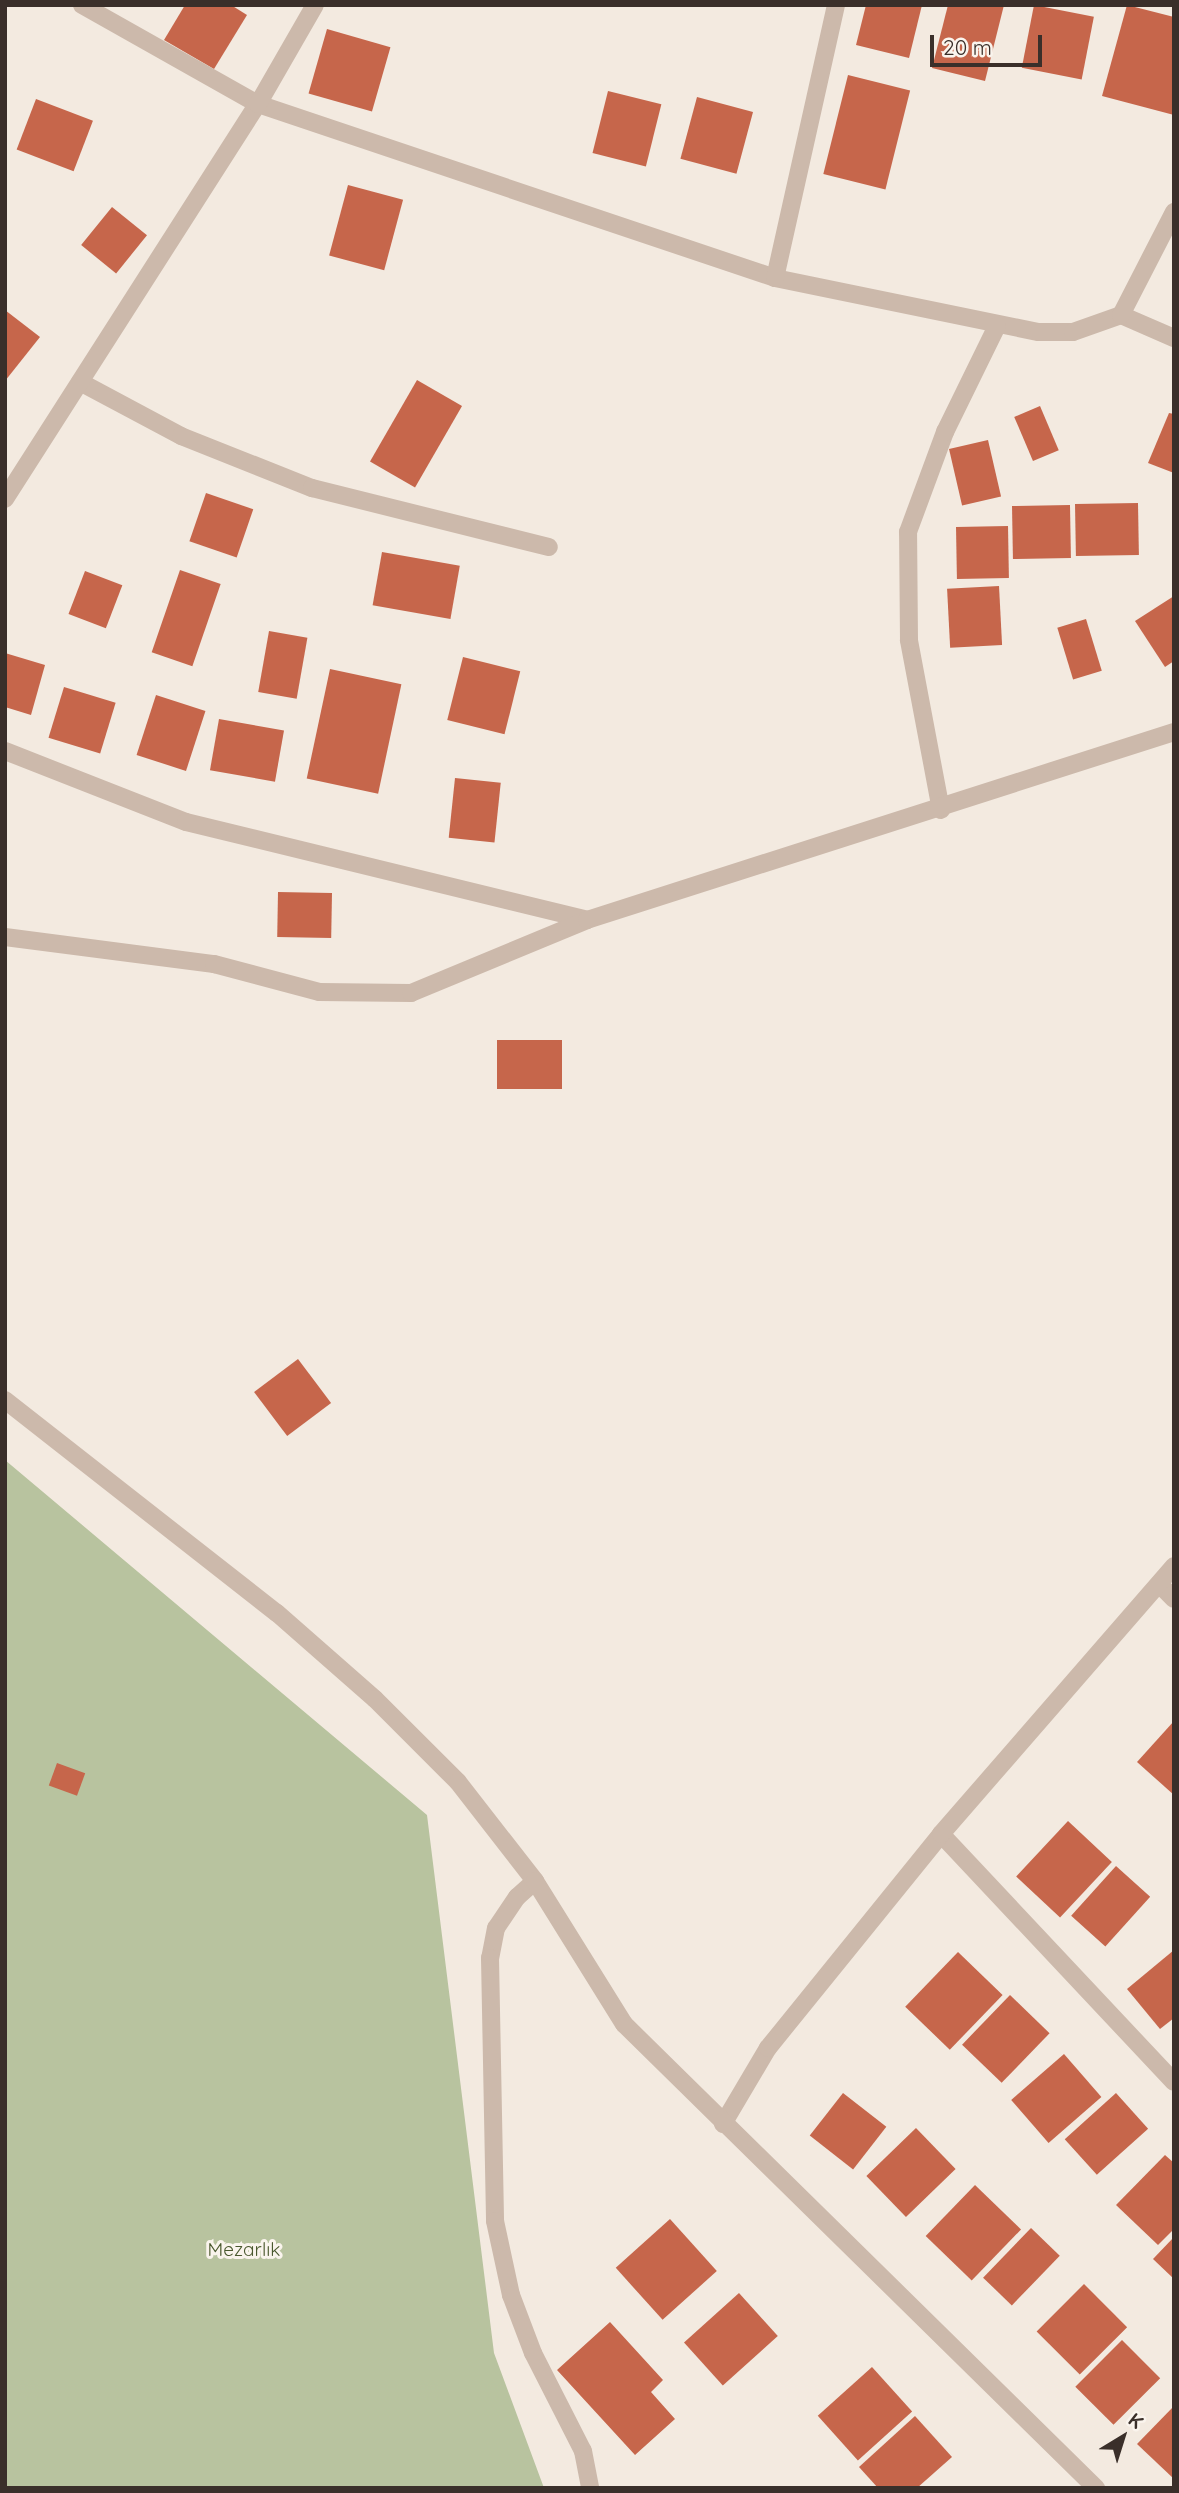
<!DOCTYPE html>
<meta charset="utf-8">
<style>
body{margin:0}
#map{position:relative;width:1179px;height:2493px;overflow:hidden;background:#f3eae0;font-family:Quicksand,sans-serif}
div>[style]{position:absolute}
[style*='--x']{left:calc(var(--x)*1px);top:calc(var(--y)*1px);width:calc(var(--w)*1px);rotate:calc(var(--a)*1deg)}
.green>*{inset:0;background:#b8c39f}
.building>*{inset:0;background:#c6664b;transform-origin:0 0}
.service>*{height:18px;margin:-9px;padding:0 9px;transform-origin:9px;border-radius:9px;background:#ccb9ab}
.minor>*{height:18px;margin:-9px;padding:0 9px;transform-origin:9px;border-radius:9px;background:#ccb9ab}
.tertiary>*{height:18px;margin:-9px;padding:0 9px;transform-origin:9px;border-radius:9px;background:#ccb9ab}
span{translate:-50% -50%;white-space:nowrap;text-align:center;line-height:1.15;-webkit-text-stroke:6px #faf4ed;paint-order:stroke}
.park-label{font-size:19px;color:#4a582e}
.frame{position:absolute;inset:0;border:7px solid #3a2f2a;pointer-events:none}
.north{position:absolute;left:1088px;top:2402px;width:70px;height:70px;-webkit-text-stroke:5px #faf4ed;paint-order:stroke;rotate:38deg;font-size:19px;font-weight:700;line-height:28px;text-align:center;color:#3a2f2a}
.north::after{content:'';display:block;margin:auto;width:24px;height:32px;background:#3a2f2a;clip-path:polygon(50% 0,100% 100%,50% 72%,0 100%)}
.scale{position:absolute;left:930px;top:35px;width:112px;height:32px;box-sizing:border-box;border:4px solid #3a2f2a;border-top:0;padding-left:9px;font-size:21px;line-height:24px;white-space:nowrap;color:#3a2f2a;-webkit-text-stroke:5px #faf4ed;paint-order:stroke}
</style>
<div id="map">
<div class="green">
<div style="clip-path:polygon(5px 1460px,427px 1815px,494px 2353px,544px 2488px,5px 2488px)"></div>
</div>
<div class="building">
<div style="clip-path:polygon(185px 5px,231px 5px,247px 15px,214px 69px,164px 40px)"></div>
<div style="clip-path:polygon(866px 5px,922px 5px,909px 58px,856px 45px)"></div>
<div style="clip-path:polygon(948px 5px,1004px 5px,985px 81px,932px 68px)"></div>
<div style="left:1034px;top:5px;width:61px;height:64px;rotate:11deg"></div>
<div style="clip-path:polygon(1127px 5px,1174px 17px,1174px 115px,1102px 96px)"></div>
<div style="left:327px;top:29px;width:66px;height:67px;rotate:16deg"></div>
<div style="left:848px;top:75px;width:64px;height:102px;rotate:14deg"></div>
<div style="left:608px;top:91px;width:55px;height:64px;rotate:14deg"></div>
<div style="left:697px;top:97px;width:58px;height:64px;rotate:15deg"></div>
<div style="left:36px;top:99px;width:61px;height:54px;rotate:21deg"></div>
<div style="left:348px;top:185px;width:57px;height:73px;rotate:15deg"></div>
<div style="left:112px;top:207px;width:45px;height:49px;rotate:39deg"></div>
<div style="clip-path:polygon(5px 310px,40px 337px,5px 381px)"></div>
<div style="left:417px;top:380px;width:52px;height:94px;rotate:30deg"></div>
<div style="left:1040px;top:406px;width:48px;height:28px;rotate:67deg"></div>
<div style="clip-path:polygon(1169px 413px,1174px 414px,1174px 473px,1148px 463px)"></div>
<div style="left:988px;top:440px;width:58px;height:40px;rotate:77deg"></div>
<div style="left:206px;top:493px;width:50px;height:51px;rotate:19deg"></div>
<div style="left:1138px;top:503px;width:52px;height:63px;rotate:89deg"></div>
<div style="left:1070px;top:505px;width:53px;height:58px;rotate:89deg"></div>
<div style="left:1008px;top:526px;width:52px;height:52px;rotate:89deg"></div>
<div style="left:382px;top:552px;width:79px;height:54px;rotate:10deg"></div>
<div style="left:180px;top:570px;width:43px;height:87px;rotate:19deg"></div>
<div style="left:85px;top:571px;width:40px;height:46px;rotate:21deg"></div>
<div style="left:999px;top:586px;width:59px;height:52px;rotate:87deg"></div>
<div style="clip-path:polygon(1174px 596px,1174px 661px,1165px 667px,1135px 621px)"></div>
<div style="left:1086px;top:619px;width:54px;height:30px;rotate:73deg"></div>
<div style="left:269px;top:631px;width:39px;height:62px;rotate:10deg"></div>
<div style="clip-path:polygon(5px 653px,45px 665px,31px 715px,5px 707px)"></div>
<div style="left:463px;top:657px;width:59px;height:65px;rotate:14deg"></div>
<div style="left:330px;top:669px;width:73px;height:112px;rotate:12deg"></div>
<div style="left:64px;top:687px;width:54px;height:53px;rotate:17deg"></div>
<div style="left:156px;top:695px;width:52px;height:63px;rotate:18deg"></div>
<div style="left:219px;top:719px;width:66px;height:52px;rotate:10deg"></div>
<div style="left:455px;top:778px;width:46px;height:60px;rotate:6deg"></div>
<div style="left:278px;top:892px;width:54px;height:45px;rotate:1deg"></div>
<div style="left:497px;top:1040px;width:65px;height:49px"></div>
<div style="left:298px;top:1359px;width:55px;height:55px;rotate:53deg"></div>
<div style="clip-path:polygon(1174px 1721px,1174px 1795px,1137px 1762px)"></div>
<div style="left:57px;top:1763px;width:30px;height:24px;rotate:20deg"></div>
<div style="left:1068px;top:1821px;width:60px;height:76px;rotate:43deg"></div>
<div style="left:1116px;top:1866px;width:46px;height:67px;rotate:42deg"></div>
<div style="clip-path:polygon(1174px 1950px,1174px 2018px,1160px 2029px,1127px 1989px)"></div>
<div style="left:958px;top:1952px;width:62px;height:76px;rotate:44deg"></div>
<div style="left:1010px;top:1995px;width:55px;height:69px;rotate:44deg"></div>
<div style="left:1064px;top:2054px;width:57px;height:70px;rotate:49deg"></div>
<div style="left:843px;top:2093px;width:55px;height:54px;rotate:38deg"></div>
<div style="left:1116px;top:2093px;width:48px;height:69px;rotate:48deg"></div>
<div style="left:916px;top:2128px;width:57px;height:69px;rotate:46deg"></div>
<div style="clip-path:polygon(1165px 2155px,1174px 2163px,1174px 2229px,1158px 2245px,1116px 2205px)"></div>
<div style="left:975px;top:2185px;width:64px;height:71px;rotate:44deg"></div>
<div style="left:670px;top:2219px;width:70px;height:73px;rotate:48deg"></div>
<div style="left:1031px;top:2228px;width:40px;height:69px;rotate:44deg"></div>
<div style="clip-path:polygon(1174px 2237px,1174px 2279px,1153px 2259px)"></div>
<div style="left:1084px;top:2284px;width:61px;height:67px;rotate:45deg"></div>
<div style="left:739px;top:2293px;width:58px;height:74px;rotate:48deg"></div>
<div style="clip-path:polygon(610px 2322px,663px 2380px,651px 2392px,675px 2419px,635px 2455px,557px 2370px)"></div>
<div style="left:1122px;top:2340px;width:54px;height:66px;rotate:45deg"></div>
<div style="left:872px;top:2367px;width:60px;height:73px;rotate:48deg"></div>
<div style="clip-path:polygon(1174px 2406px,1174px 2479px,1137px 2444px)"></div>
<div style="clip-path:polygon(915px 2416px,952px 2457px,917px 2488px,878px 2488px,859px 2467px)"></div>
</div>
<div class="service">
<div style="--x:80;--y:382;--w:115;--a:28.1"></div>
<div style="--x:181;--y:436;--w:141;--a:21.7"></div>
<div style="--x:312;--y:488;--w:244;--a:14"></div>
</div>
<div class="minor">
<div style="--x:82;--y:5;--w:202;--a:29.4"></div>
<div style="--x:258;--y:104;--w:545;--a:18.6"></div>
<div style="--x:775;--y:278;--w:269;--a:11.6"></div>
<div style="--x:1039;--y:332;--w:34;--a:0"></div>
<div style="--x:1073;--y:332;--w:51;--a:-19.5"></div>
<div style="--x:1121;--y:315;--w:58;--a:23.5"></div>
<div style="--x:775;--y:278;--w:280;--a:-77.4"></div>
<div style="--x:1121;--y:315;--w:116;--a:-62.8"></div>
<div style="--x:5;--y:499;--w:469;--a:-57.4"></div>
<div style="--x:258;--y:104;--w:114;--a:-60.1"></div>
<div style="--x:5;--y:751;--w:194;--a:21.4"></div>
<div style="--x:186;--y:822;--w:413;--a:13.7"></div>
<div style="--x:941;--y:810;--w:173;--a:-100.7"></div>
<div style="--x:909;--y:640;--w:108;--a:-90.5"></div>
<div style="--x:908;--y:532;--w:107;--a:-69.7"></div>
<div style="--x:945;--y:432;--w:118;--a:-63.9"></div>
<div style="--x:5;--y:937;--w:211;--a:7.4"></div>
<div style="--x:214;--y:964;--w:109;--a:14.9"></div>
<div style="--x:319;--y:992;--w:92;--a:0.6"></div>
<div style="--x:411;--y:993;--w:191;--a:-22.5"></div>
<div style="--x:587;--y:920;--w:616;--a:-17.76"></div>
<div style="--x:1159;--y:1584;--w:21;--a:45"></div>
<div style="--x:941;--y:1834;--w:340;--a:46.8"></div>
<div style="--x:535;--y:1881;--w:24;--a:138"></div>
<div style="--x:517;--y:1897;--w:37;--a:124"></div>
<div style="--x:496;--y:1928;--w:31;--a:101"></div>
<div style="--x:490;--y:1958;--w:263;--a:88.9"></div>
<div style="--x:495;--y:2221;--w:76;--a:77.8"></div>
<div style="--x:511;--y:2295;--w:62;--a:69.2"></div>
<div style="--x:533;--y:2353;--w:110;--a:63"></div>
<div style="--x:583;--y:2451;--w:38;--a:79"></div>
<div style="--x:723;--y:2124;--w:88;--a:-59.4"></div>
<div style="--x:768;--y:2048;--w:275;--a:-51"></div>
<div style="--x:941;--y:1834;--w:355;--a:-49"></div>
</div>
<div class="tertiary">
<div style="--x:5;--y:1400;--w:345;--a:38.1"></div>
<div style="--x:277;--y:1613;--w:130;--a:41.3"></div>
<div style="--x:375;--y:1699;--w:117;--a:45"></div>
<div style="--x:458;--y:1782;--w:125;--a:52.1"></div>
<div style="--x:535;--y:1881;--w:168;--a:58.1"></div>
<div style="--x:624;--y:2024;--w:662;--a:44.51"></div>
</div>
<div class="park-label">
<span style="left:244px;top:2250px">Mezarlık</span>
</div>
<div class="frame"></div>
<div class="north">K</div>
<div class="scale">20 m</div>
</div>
